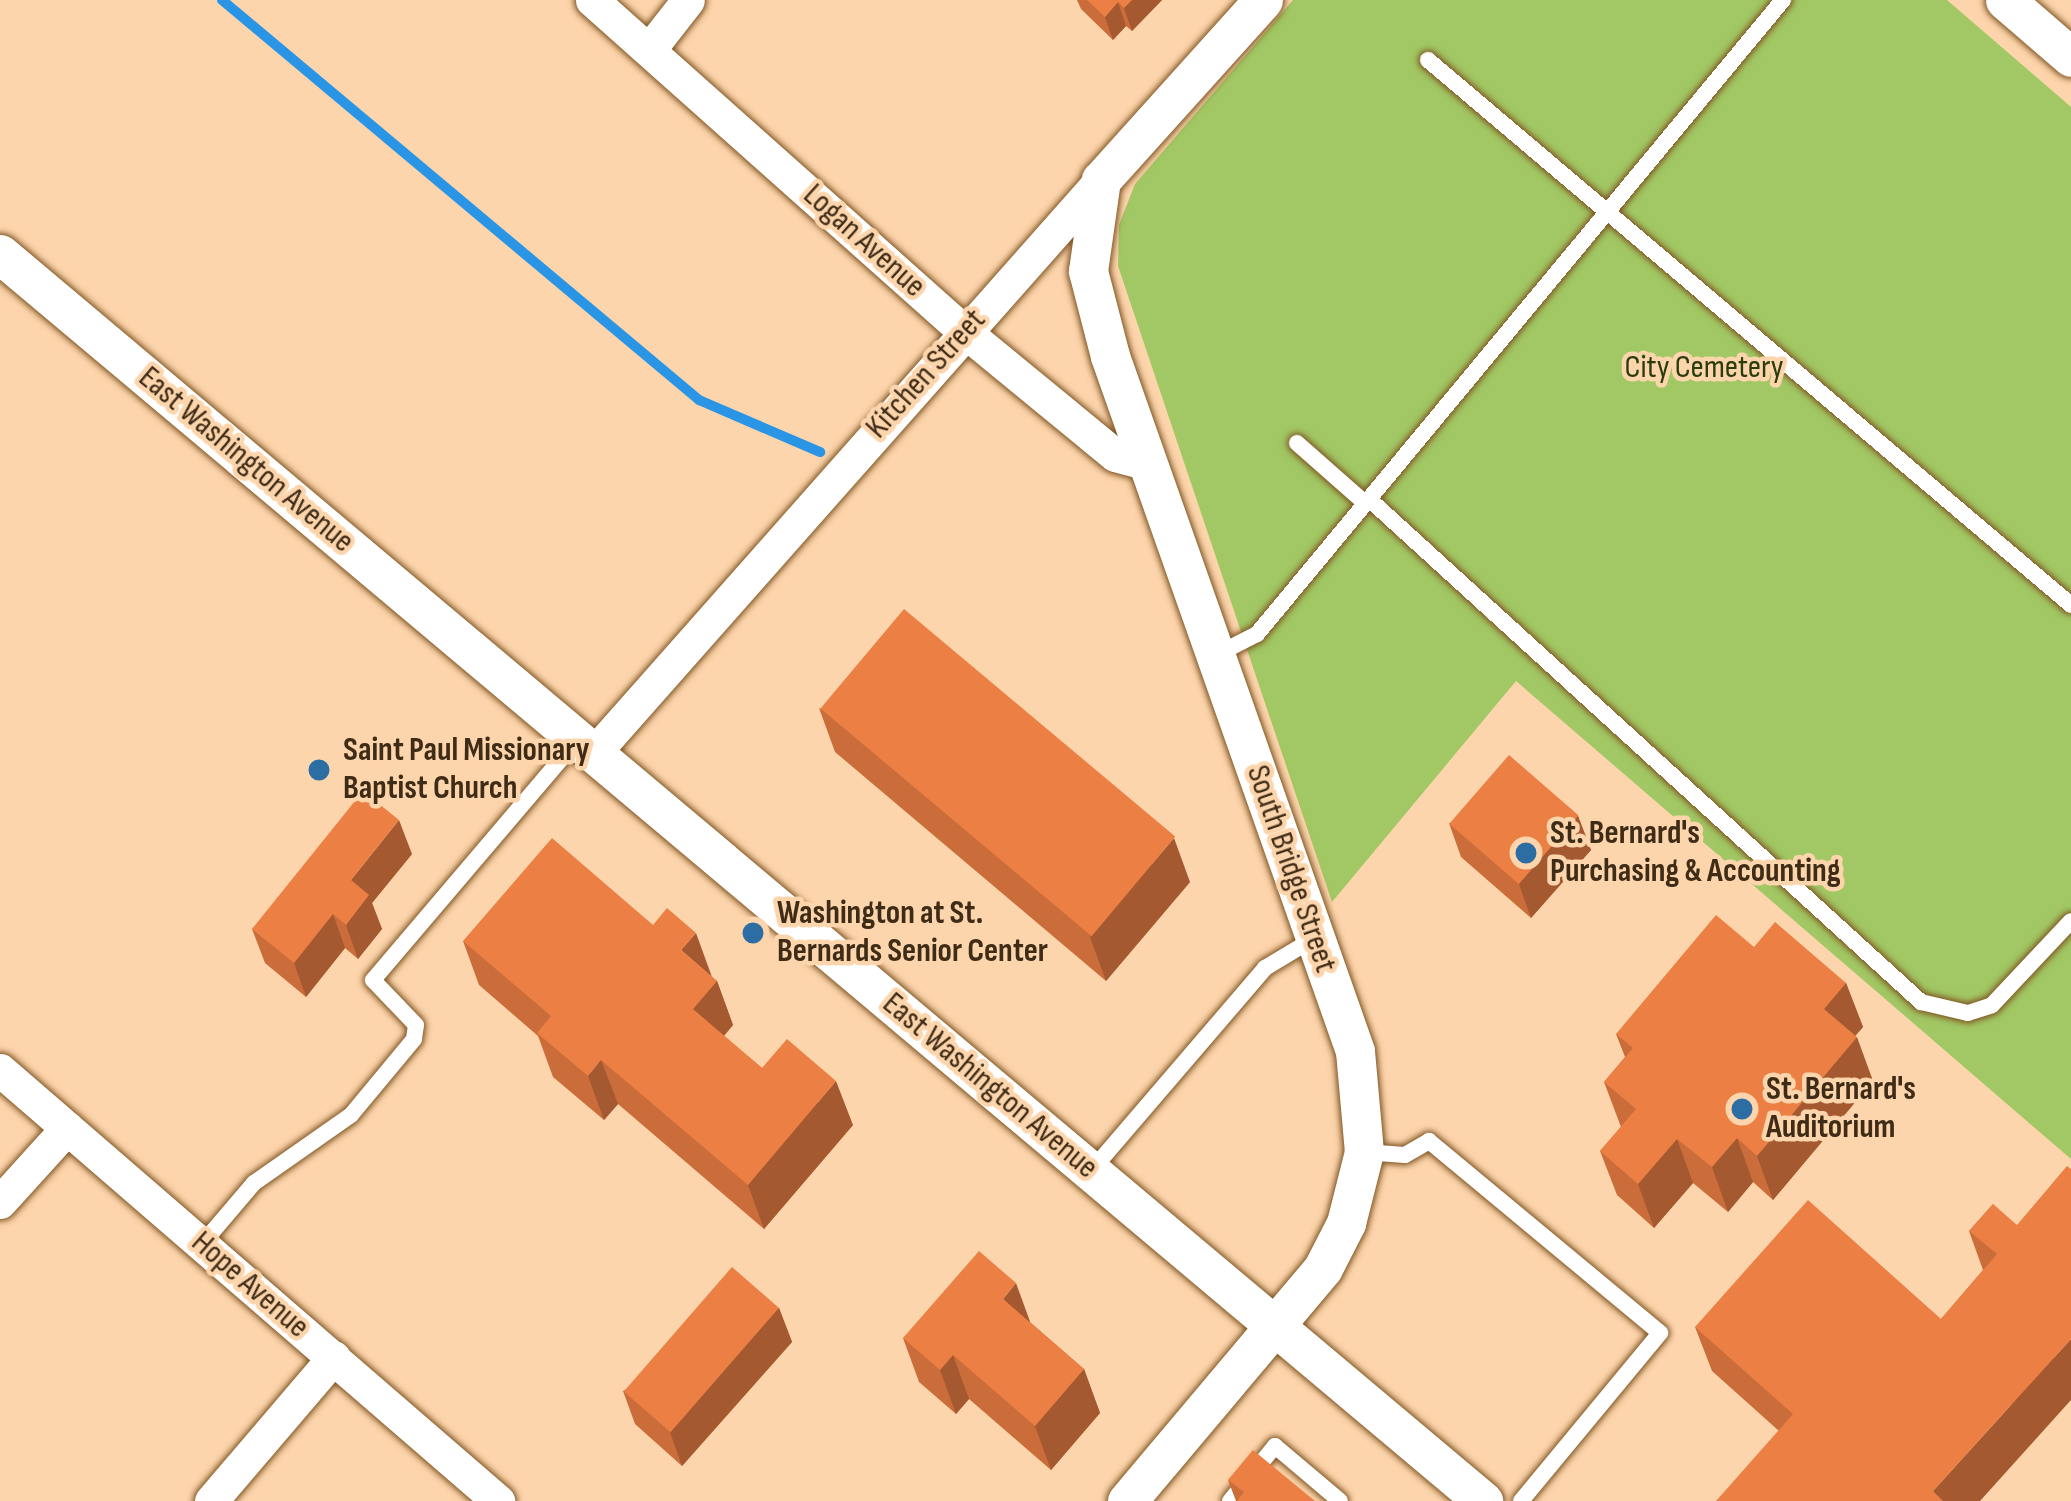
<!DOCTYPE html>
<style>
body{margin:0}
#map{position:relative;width:2071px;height:1501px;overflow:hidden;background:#fdd5ac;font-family:"Sofia Sans Condensed",sans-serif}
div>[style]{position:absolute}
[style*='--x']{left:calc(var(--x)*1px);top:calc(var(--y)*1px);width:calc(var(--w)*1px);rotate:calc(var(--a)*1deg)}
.green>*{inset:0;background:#a1c864}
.stream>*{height:10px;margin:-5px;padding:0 5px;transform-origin:5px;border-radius:5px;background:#2b95e5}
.roads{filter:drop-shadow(0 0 3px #815623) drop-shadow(0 0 3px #815623)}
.service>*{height:16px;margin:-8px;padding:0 8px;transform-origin:8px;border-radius:8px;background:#fff}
.minor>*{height:33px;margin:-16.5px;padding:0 16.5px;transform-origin:16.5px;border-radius:16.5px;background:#fff}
.tertiary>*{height:39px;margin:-19.5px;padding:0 19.5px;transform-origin:19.5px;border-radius:19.5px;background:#fff}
.wall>*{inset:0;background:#ca6d3a}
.shaded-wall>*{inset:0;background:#a45930}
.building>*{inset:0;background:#eb7f44;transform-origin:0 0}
.dots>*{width:33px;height:33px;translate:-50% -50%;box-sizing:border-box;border:6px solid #fdd5ac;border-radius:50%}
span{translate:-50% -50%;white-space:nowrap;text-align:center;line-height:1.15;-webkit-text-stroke:9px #fdd5ac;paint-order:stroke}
.street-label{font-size:33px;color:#3f2c17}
.park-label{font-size:33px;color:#2b3c0c}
.poi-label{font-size:33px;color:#3f2c17;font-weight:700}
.left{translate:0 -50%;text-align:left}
</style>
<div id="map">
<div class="green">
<div style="clip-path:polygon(1293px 0,1947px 0,2071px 107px,2071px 1159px,1516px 681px,1332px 902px,1118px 266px,1119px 225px,1135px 184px)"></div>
</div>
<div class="stream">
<div style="--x:222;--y:0;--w:623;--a:39.98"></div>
<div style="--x:699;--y:400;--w:132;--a:23.3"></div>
</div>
<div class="roads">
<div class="service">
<div style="--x:1428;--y:60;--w:843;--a:40.28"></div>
<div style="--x:1297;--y:443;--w:91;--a:41.4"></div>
<div style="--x:1369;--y:499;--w:747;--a:42.34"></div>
<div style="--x:1921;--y:1002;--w:48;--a:13.2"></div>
<div style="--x:1968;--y:1013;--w:25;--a:-18"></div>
<div style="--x:1992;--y:1005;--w:115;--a:-46.8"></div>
<div style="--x:1216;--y:655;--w:46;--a:-27.1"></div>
<div style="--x:1257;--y:634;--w:824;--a:-50.32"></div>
<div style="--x:1364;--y:1152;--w:41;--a:4.2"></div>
<div style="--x:1405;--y:1155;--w:28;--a:-30"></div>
<div style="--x:1429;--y:1141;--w:300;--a:39.7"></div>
<div style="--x:1660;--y:1333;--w:218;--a:129.6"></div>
<div style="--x:1092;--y:1170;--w:266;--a:-49.4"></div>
<div style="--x:1265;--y:968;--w:58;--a:-31"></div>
<div style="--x:202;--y:1244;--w:80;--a:-49.6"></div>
<div style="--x:254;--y:1183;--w:118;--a:-35"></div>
<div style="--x:351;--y:1115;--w:99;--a:-50.3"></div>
<div style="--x:414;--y:1039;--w:14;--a:-82"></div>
<div style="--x:416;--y:1025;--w:62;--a:-133.7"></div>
<div style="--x:373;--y:980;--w:315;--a:-49.6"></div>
<div style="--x:1230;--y:1501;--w:71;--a:-50.7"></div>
<div style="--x:1275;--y:1446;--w:85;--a:40.2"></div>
</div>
<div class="minor">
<div style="--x:592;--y:0;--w:498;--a:41.7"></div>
<div style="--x:964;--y:331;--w:195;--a:39.4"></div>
<div style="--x:1115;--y:455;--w:34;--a:15"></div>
<div style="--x:649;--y:50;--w:63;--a:-52"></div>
<div style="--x:594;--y:753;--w:765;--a:-48.5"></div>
<div style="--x:0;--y:1070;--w:659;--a:40.87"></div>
<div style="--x:0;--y:1202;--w:100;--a:-47.8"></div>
<div style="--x:211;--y:1501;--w:189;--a:-49.5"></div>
</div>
<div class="tertiary">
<div style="--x:2005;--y:0;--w:87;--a:40.8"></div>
<div style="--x:0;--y:254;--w:1938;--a:40.06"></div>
<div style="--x:1127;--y:1501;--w:304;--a:-49.9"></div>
<div style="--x:1323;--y:1268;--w:51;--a:-62.9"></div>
<div style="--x:1346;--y:1223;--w:73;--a:-75.8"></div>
<div style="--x:1364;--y:1152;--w:101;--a:-95.1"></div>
<div style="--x:1355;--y:1051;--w:737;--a:-109.42"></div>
<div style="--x:1110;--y:356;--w:88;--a:-104.5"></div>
<div style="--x:1088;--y:271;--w:92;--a:-81.9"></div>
<div style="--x:1101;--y:180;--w:242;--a:-48"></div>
</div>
</div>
<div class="wall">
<div style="clip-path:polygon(1077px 0,1162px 0,1132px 31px,1126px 26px,1113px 40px,1081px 9px)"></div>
<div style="clip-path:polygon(819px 708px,1190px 882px,1106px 981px,835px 752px)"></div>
<div style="clip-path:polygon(1578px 816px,1591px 850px,1531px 918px,1461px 857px,1449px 823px)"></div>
<div style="clip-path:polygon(412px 854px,372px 903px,382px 929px,358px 959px,345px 948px,306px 997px,265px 963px,252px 929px)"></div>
<div style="clip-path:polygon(463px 941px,712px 977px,717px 981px,733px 1025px,724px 1036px,762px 1068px,853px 1125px,764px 1229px,618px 1104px,604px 1120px,553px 1077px,538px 1036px,479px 985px)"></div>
<div style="clip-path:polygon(1754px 947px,1846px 983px,1863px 1027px,1855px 1036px,1873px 1081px,1773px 1200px,1753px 1182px,1728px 1212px,1693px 1183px,1654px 1228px,1617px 1195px,1600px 1151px,1621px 1127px,1604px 1082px,1625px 1057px,1616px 1034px)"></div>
<div style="clip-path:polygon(1993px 1204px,2071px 1400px,1779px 1431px,1712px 1371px,1695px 1327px,1941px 1319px,1983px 1270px,1969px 1231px)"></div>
<div style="clip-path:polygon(779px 1308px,792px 1342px,682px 1466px,635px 1424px,623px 1391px)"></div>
<div style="clip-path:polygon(1031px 1323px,1084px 1369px,1100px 1413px,1051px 1470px,969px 1399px,956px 1414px,919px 1382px,903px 1338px)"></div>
<div style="clip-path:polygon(1228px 1480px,1315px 1501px,1236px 1501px)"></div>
</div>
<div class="shaded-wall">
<div style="clip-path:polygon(1132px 0,1162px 0,1132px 31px,1124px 8px)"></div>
<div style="clip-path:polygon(1118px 2px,1126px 26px,1113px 40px,1105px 17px)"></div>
<div style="clip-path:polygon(1578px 816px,1591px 850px,1531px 918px,1519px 884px)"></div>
<div style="clip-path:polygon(399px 820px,412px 854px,372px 903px,382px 929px,358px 959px,346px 925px,351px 880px)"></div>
<div style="clip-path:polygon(1174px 838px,1190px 882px,1106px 981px,1090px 937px)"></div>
<div style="clip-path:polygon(333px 914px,345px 948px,306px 997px,294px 963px)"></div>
<div style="clip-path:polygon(696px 933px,712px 977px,681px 950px)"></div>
<div style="clip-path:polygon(717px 981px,733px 1025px,709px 1053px,693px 1009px)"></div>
<div style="clip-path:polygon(1846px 983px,1863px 1027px,1840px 1053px,1824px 1009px)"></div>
<div style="clip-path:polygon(1857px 1037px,1873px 1081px,1773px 1200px,1757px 1156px)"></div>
<div style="clip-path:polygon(601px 1060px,618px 1104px,604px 1120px,588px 1076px)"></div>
<div style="clip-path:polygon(836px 1081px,853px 1125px,764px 1229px,748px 1185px)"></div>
<div style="clip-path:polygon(1737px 1138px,1753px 1182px,1728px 1212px,1712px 1167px)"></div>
<div style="clip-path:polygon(1677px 1139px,1693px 1183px,1654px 1228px,1638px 1184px)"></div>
<div style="clip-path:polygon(1016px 1283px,1032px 1327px,1003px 1299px)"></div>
<div style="clip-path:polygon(779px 1308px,792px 1342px,682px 1466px,670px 1432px)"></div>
<div style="clip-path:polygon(2071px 1339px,2071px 1400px,1980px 1501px,1936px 1501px,1933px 1491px)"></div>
<div style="clip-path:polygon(953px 1355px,969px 1399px,956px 1414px,940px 1370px)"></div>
<div style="clip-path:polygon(1084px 1369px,1100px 1413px,1051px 1470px,1035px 1426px)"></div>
</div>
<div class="building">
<div style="clip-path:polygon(1087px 0,1132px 0,1124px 8px,1118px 2px,1105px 17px)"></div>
<div style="left:904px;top:609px;width:354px;height:130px;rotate:40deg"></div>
<div style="left:1509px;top:755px;width:92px;height:91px;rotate:41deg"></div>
<div style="clip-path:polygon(363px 791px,399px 820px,351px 880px,369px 895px,346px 925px,333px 914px,294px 963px,252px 929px)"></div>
<div style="clip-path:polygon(552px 838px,653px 925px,667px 908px,696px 933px,681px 950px,717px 981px,693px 1009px,762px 1068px,787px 1039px,836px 1081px,748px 1185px,601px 1060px,588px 1076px,537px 1033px,551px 1016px,463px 941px)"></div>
<div style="clip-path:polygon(1716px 915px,1754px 947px,1775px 922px,1846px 983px,1824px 1009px,1857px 1037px,1757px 1156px,1737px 1138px,1712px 1167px,1677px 1139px,1638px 1184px,1600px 1151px,1636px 1109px,1604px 1082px,1633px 1048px,1616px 1034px)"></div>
<div style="clip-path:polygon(2067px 1166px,2071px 1169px,2071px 1339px,1933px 1491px,1943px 1501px,1716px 1501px,1793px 1414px,1695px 1327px,1808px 1200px,1941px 1319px,1997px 1254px,1969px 1231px,1993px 1204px,2017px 1225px)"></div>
<div style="clip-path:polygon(979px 1251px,1016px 1283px,1003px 1299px,1084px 1369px,1035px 1426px,953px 1355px,940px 1370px,903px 1338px)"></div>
<div style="left:732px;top:1267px;width:62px;height:165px;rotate:41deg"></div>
<div style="clip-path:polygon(1253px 1450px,1315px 1501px,1237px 1501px,1244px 1492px,1228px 1480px)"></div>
</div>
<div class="dots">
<div style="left:319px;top:770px;background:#2c6da3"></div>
<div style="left:1526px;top:853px;background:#2c6da3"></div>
<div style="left:753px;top:933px;background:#2c6da3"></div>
<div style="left:1742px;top:1109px;background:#2c6da3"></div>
</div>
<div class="street-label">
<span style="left:864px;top:241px;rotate:42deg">Logan Avenue</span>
<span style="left:926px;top:374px;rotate:-48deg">Kitchen Street</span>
<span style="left:246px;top:460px;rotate:40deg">East Washington Avenue</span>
<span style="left:1291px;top:869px;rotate:71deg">South Bridge Street</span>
<span style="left:990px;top:1086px;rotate:40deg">East Washington Avenue</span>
<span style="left:250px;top:1285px;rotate:41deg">Hope Avenue</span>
</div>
<div class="park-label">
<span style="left:1704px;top:368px">City Cemetery</span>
</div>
<div class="poi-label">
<span class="left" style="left:343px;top:770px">Saint Paul Missionary<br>Baptist Church</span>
<span class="left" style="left:1550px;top:853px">St. Bernard's<br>Purchasing &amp; Accounting</span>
<span class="left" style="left:777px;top:933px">Washington at St.<br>Bernards Senior Center</span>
<span class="left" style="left:1766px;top:1109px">St. Bernard's<br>Auditorium</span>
</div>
</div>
